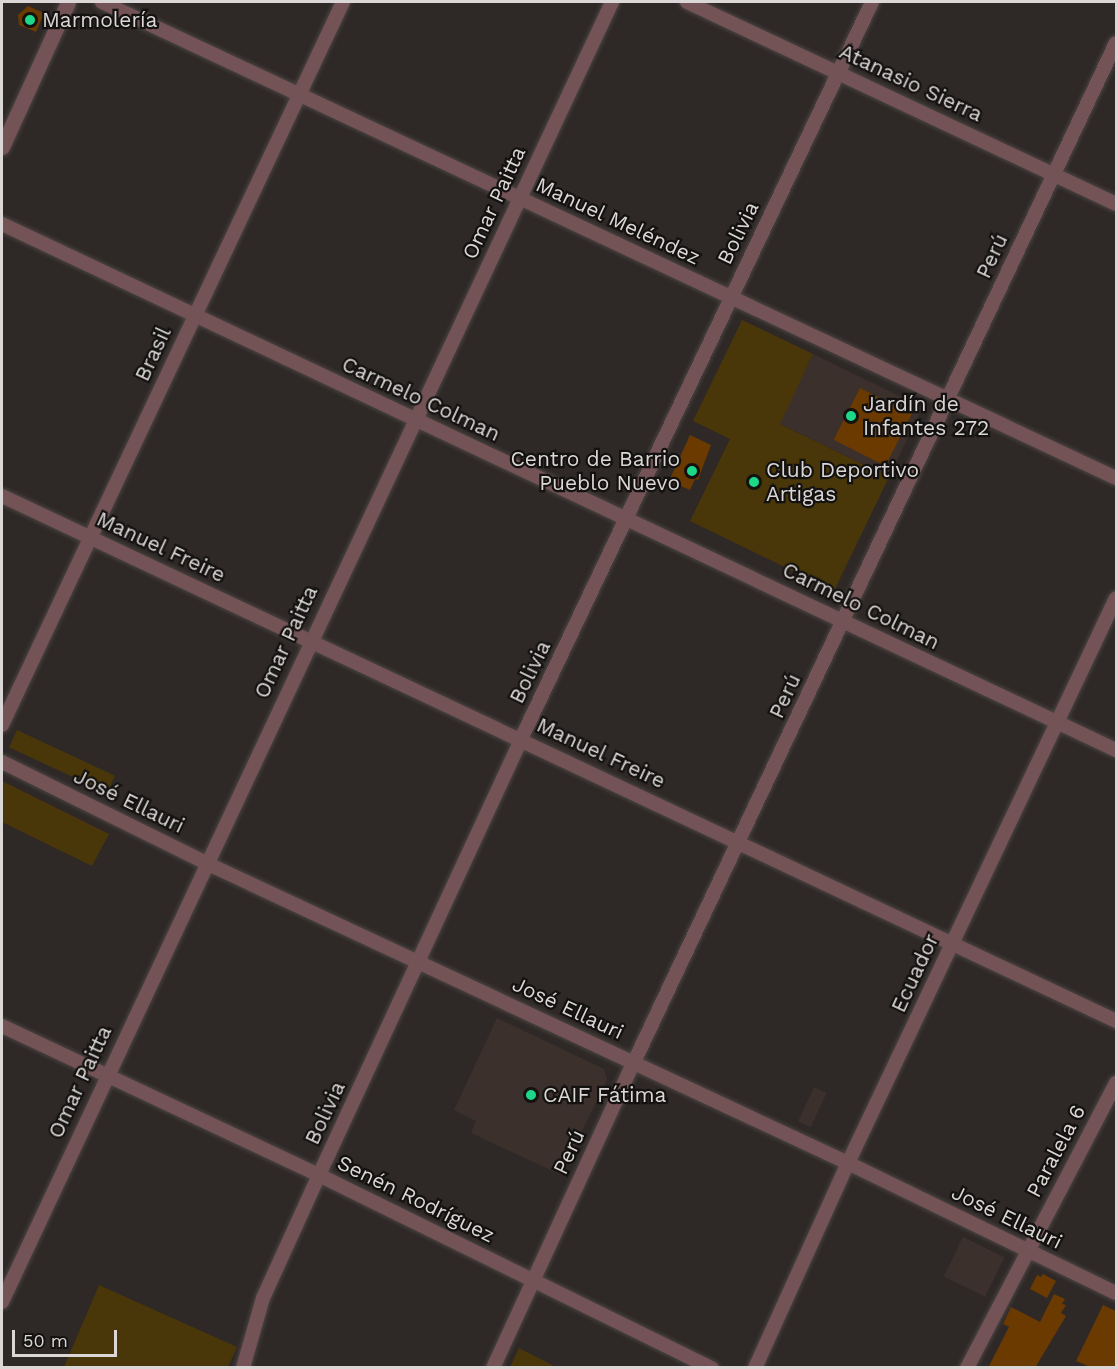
<!DOCTYPE html>
<meta charset="utf-8">
<style>
body{margin:0}
#map{position:relative;width:1118px;height:1369px;overflow:hidden;background:#2e2826;font-family:"Work Sans",sans-serif}
div>[style]{position:absolute}
[style*='--x']{left:calc(var(--x)*1px);top:calc(var(--y)*1px);width:calc(var(--w)*1px);rotate:calc(var(--a)*1deg)}
.built>*{inset:0;background:#3c302c;transform-origin:0 0}
.green>*{inset:0;background:#49370a;transform-origin:0 0}
.building>*{inset:0;background:#6b3a00;transform-origin:0 0}
.roads{filter:drop-shadow(0 0 2px #4a4442) drop-shadow(0 0 2px #4a4442)}
.minor>*{height:14px;margin:-7px;padding:0 7px;transform-origin:7px;border-radius:7px;background:#735355}
.tertiary>*{height:15px;margin:-7.5px;padding:0 7.5px;transform-origin:7.5px;border-radius:7.5px;background:#735355}
.dots>*{width:16px;height:16px;translate:-50% -50%;box-sizing:border-box;border:3px solid #141211;border-radius:50%}
span{translate:-50% -50%;white-space:nowrap;text-align:center;line-height:1.15;-webkit-text-stroke:4.5px #141211;paint-order:stroke}
.poi-label{font-size:21px;color:#dbd7d6}
.left{translate:0 -50%;text-align:left}
.right{translate:-100% -50%;text-align:right}
.street-label{font-size:21px;color:#dbd7d6}
.frame{position:absolute;inset:0;border:3px solid #dbd7d6;pointer-events:none}
.scale{position:absolute;left:12px;top:1330px;width:105px;height:27px;box-sizing:border-box;border:3px solid #dbd7d6;border-top:0;padding-left:8px;font-size:18px;line-height:21px;white-space:nowrap;color:#dbd7d6;-webkit-text-stroke:4px #141211;paint-order:stroke}
</style>
<div id="map">
<div class="built">
<div style="left:813px;top:354px;width:122px;height:77px;rotate:26deg"></div>
<div style="clip-path:polygon(497px 1018px,604px 1069px,607px 1079px,561px 1175px,471px 1133px,476px 1121px,454px 1110px)"></div>
<div style="left:814px;top:1087px;width:14px;height:38px;rotate:25deg"></div>
<div style="left:963px;top:1237px;width:46px;height:44px;rotate:26deg"></div>
</div>
<div class="green">
<div style="clip-path:polygon(742px 320px,813px 354px,780px 424px,889px 477px,834px 591px,690px 521px,730px 439px,693px 421px)"></div>
<div style="left:17px;top:730px;width:108px;height:19px;rotate:25deg"></div>
<div style="clip-path:polygon(2px 781px,109px 834px,92px 866px,2px 822px)"></div>
<div style="clip-path:polygon(99px 1285px,237px 1347px,228px 1367px,64px 1367px)"></div>
<div style="clip-path:polygon(519px 1348px,556px 1367px,510px 1367px)"></div>
</div>
<div class="building">
<div style="clip-path:polygon(28px 6px,44px 13px,36px 32px,19px 25px,18px 15px)"></div>
<div style="left:860px;top:388px;width:58px;height:58px;rotate:27deg"></div>
<div style="clip-path:polygon(690px 435px,711px 445px,698px 480px,695px 479px,690px 490px,669px 481px)"></div>
<div style="clip-path:polygon(1043px 1274px,1056px 1281px,1047px 1298px,1030px 1289px,1037px 1275px,1041px 1277px)"></div>
<div style="clip-path:polygon(1054px 1294px,1065px 1299px,1062px 1304px,1066px 1305px,1061px 1313px,1066px 1316px,1035px 1368px,988px 1368px,1009px 1327px,1003px 1324px,1011px 1307px,1040px 1322px)"></div>
<div style="clip-path:polygon(1103px 1305px,1116px 1311px,1116px 1368px,1090px 1367px,1076px 1361px)"></div>
</div>
<div class="roads">
<div class="minor">
<div style="--x:102;--y:2;--w:1120;--a:25.15"></div>
<div style="--x:687;--y:2;--w:474;--a:25.2"></div>
<div style="--x:2;--y:224;--w:1232;--a:25.28"></div>
<div style="--x:2;--y:496;--w:1232;--a:25.23"></div>
<div style="--x:2;--y:725;--w:799;--a:-64.75"></div>
<div style="--x:2;--y:762;--w:228;--a:26.3"></div>
<div style="--x:206;--y:863;--w:709;--a:25.05"></div>
<div style="--x:848;--y:1163;--w:298;--a:25.9"></div>
<div style="--x:2;--y:1026;--w:350;--a:25.2"></div>
<div style="--x:319;--y:1175;--w:438;--a:26.2"></div>
<div style="--x:2;--y:1302;--w:1436;--a:-64.86"></div>
<div style="--x:243;--y:1368;--w:73;--a:-74.1"></div>
<div style="--x:263;--y:1298;--w:135;--a:-65.5"></div>
<div style="--x:319;--y:1175;--w:481;--a:-65.1"></div>
<div style="--x:521;--y:739;--w:816;--a:-64.53"></div>
<div style="--x:493;--y:1368;--w:337;--a:-65.3"></div>
<div style="--x:634;--y:1062;--w:1127;--a:-64.69"></div>
<div style="--x:755;--y:1368;--w:225;--a:-65.6"></div>
<div style="--x:848;--y:1163;--w:625;--a:-64.62"></div>
<div style="--x:967;--y:1368;--w:322;--a:-62.4"></div>
</div>
<div class="tertiary">
<div style="--x:2;--y:147;--w:159;--a:-65.5"></div>
</div>
</div>
<div class="dots">
<div style="left:30px;top:20px;background:#1dd888"></div>
<div style="left:851px;top:416px;background:#1dd888"></div>
<div style="left:692px;top:471px;background:#1dd888"></div>
<div style="left:754px;top:482px;background:#1dd888"></div>
<div style="left:531px;top:1095px;background:#1dd888"></div>
</div>
<div class="poi-label">
<span class="left" style="left:42px;top:20px">Marmolería</span>
<span class="left" style="left:863px;top:416px">Jardín de<br>Infantes 272</span>
<span class="right" style="left:680px;top:471px">Centro de Barrio<br>Pueblo Nuevo</span>
<span class="left" style="left:766px;top:482px">Club Deportivo<br>Artigas</span>
<span class="left" style="left:543px;top:1095px">CAIF Fátima</span>
</div>
<div class="street-label">
<span style="left:911px;top:83px;rotate:25deg">Atanasio Sierra</span>
<span style="left:494px;top:203px;rotate:-65deg">Omar Paitta</span>
<span style="left:618px;top:221px;rotate:25deg">Manuel Meléndez</span>
<span style="left:738px;top:233px;rotate:-64deg">Bolivia</span>
<span style="left:992px;top:256px;rotate:-65deg">Perú</span>
<span style="left:153px;top:354px;rotate:-65deg">Brasil</span>
<span style="left:421px;top:399px;rotate:25deg">Carmelo Colman</span>
<span style="left:161px;top:547px;rotate:25deg">Manuel Freire</span>
<span style="left:861px;top:606px;rotate:26deg">Carmelo Colman</span>
<span style="left:286px;top:642px;rotate:-65deg">Omar Paitta</span>
<span style="left:530px;top:672px;rotate:-64deg">Bolivia</span>
<span style="left:785px;top:696px;rotate:-65deg">Perú</span>
<span style="left:601px;top:753px;rotate:25deg">Manuel Freire</span>
<span style="left:129px;top:801px;rotate:26deg">José Ellauri</span>
<span style="left:915px;top:973px;rotate:-65deg">Ecuador</span>
<span style="left:568px;top:1008px;rotate:25deg">José Ellauri</span>
<span style="left:80px;top:1082px;rotate:-65deg">Omar Paitta</span>
<span style="left:325px;top:1113px;rotate:-65deg">Bolivia</span>
<span style="left:1056px;top:1151px;rotate:-62deg">Paralela 6</span>
<span style="left:569px;top:1152px;rotate:-65deg">Perú</span>
<span style="left:416px;top:1199px;rotate:26deg">Senén Rodríguez</span>
<span style="left:1007px;top:1217px;rotate:26deg">José Ellauri</span>
</div>
<div class="frame"></div>
<div class="scale">50 m</div>
</div>
